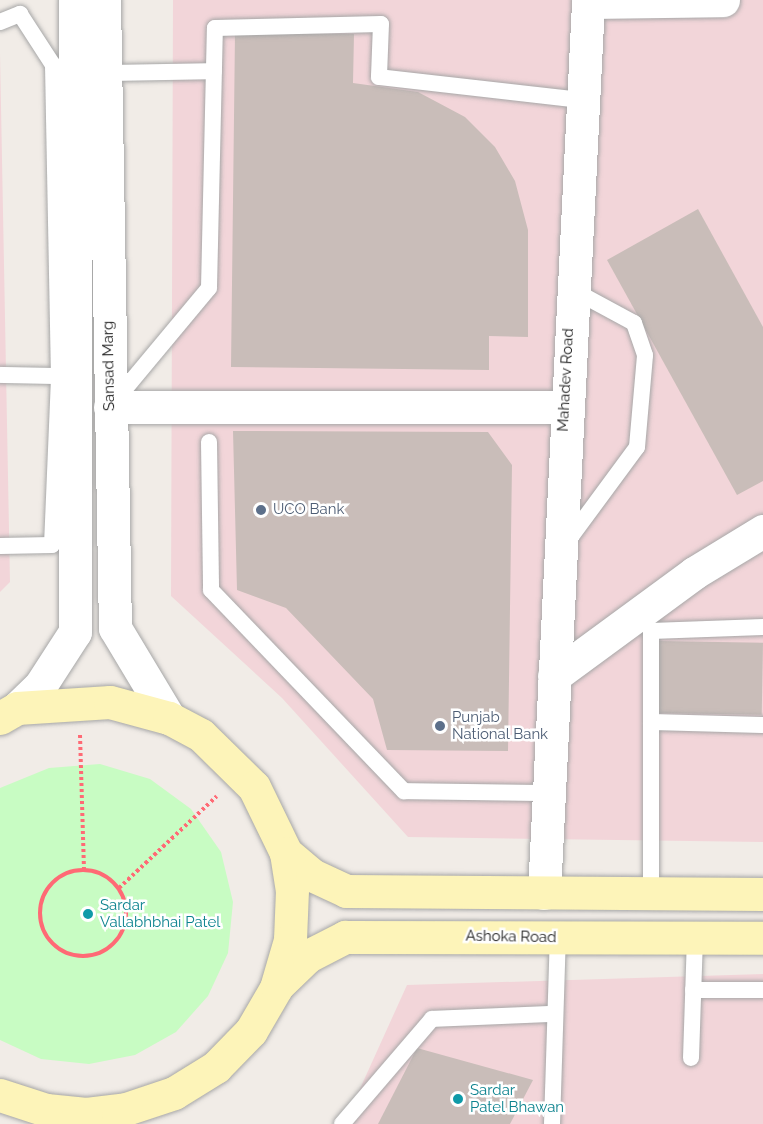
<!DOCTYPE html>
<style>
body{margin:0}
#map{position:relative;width:763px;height:1124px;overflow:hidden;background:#f1ece7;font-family:Raleway,sans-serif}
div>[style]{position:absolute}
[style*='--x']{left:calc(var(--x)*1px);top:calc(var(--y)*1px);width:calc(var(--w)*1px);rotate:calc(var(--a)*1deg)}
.commercial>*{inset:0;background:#f2d5d9}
.park>*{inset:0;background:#c8fcc3}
.building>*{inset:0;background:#c9bdb9;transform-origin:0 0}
.path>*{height:4px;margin-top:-2px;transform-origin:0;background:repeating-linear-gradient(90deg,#ff6a75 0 3px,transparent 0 6px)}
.path>.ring{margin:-2px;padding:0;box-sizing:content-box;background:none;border:4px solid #ff6a75;border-radius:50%}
.roads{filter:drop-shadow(0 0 2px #a7a7a7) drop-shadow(0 0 2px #a7a7a7)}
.service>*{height:16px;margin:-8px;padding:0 8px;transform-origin:8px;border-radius:8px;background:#fff}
.minor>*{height:33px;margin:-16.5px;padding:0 16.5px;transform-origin:16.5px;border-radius:16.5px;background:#fff}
.tertiary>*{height:33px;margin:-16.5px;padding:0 16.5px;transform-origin:16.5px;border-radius:16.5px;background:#fff}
.secondary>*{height:33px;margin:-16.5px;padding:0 16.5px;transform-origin:16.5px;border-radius:16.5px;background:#fdf4b9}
.dots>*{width:16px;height:16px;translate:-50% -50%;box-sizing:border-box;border:3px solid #fff;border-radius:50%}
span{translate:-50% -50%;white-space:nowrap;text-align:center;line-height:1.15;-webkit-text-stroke:5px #fff;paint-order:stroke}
.street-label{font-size:15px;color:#202020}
.service-label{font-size:15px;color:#4e5e75}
.left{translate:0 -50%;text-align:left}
.culture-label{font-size:15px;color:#0d838f}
</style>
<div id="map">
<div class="commercial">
<div style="clip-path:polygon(173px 0,763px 0,763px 842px,408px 837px,282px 698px,171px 596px)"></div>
<div style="clip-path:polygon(0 53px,10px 582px,0 592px)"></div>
<div style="clip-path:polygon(763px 974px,763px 1124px,344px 1124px,407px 985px)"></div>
</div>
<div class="park">
<div style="clip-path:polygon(100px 764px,150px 779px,191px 809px,221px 852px,233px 902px,228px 953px,208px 996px,176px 1032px,135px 1055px,89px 1064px,41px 1059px,0 1040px,0 788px,49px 768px)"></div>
</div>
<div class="building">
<div style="clip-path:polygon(235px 33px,354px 34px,353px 83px,418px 92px,465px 117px,495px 147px,515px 181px,528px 230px,528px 337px,489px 336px,489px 370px,231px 367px)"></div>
<div style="clip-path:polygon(698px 209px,763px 327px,763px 481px,737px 495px,607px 260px)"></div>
<div style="clip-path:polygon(233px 431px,488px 432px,512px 465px,508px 751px,387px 750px,373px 699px,286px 608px,237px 590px)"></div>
<div style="left:657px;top:641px;width:106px;height:72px;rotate:1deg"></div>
<div style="clip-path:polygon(417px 1048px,533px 1080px,510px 1124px,378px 1124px)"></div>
</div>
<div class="path">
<div style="--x:80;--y:735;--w:135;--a:88.3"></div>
<div class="ring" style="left:40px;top:870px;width:82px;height:82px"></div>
<div style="--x:119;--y:888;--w:134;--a:-43.2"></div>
</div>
<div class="roads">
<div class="service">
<div style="--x:0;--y:22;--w:22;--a:-22"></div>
<div style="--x:20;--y:14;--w:61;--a:57.1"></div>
<div style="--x:53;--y:65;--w:311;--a:88.9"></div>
<div style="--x:59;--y:376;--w:59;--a:-179"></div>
<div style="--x:104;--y:73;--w:110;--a:-1"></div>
<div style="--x:114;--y:402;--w:148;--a:-50.2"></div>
<div style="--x:209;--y:288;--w:260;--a:-88.7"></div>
<div style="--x:215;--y:28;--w:166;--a:-1.4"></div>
<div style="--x:381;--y:24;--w:53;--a:92.2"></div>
<div style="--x:379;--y:77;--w:204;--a:6.5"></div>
<div style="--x:209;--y:442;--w:148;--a:89.2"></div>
<div style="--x:211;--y:590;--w:279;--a:46.2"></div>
<div style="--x:404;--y:791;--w:145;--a:0.8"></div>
<div style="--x:567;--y:542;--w:118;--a:-53.6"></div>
<div style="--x:637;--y:447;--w:92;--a:-85"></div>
<div style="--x:645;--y:355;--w:34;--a:-109"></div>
<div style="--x:634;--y:323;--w:72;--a:-151.6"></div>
<div style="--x:0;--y:546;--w:52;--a:-1.1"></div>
<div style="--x:52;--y:545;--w:169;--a:-87.6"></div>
<div style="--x:651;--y:722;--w:112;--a:1.5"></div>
<div style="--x:651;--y:893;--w:262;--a:-90"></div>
<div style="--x:651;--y:631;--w:112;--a:-2"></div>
<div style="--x:693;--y:990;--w:70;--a:0"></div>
<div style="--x:691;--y:1058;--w:120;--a:-88.1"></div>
<div style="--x:342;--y:1124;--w:138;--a:-49.4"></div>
<div style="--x:432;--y:1019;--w:121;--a:-2.4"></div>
<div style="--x:552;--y:1124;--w:186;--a:-88.2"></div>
</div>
<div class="minor">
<div style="--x:110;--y:407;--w:455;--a:0"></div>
<div style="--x:554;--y:676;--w:174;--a:-36.3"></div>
<div style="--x:694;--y:573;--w:81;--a:-31.3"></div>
<div style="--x:544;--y:893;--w:892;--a:-87.17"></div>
<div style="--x:588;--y:2;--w:135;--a:-0.8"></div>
</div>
<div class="tertiary">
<div style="--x:104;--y:0;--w:628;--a:89"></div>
<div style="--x:115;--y:628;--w:105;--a:59"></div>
<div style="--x:17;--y:708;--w:32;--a:-44"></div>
<div style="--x:40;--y:686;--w:64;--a:-57.1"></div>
<div style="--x:75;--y:632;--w:632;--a:-90"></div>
</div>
<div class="secondary">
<div style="--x:0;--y:718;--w:20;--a:-30"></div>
<div style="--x:17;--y:708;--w:93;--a:-3.7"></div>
<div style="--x:110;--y:702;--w:61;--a:15.2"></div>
<div style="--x:169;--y:718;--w:36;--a:28"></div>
<div style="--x:201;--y:735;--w:74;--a:44.5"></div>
<div style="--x:254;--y:787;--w:73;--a:64.1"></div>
<div style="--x:286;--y:853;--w:37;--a:81"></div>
<div style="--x:292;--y:890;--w:50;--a:92.3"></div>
<div style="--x:290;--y:940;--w:50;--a:106.3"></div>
<div style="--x:276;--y:988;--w:50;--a:120.2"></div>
<div style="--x:251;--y:1031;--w:50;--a:134.2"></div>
<div style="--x:216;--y:1067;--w:49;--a:148.2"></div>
<div style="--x:174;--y:1093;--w:51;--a:161.6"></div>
<div style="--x:126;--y:1109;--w:40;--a:172.9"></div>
<div style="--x:86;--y:1114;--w:40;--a:-174.3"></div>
<div style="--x:46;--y:1110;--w:48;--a:-161.9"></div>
<div style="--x:286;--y:853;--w:34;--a:40"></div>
<div style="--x:312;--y:875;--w:38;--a:25"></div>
<div style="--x:346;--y:891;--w:417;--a:0.4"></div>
<div style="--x:277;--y:986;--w:43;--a:-44.1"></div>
<div style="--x:308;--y:956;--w:42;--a:-27.2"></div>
<div style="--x:345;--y:937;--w:418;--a:0.1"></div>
</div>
</div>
<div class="dots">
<div style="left:261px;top:510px;background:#5c6f8a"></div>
<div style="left:440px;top:726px;background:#5c6f8a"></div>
<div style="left:88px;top:914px;background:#0f9aa8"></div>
<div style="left:458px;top:1099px;background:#0f9aa8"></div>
</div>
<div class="street-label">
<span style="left:109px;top:366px;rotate:-91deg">Sansad Marg</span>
<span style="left:566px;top:380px;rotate:-87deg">Mahadev Road</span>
<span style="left:511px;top:937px;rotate:1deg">Ashoka Road</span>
</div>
<div class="service-label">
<span class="left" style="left:273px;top:510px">UCO Bank</span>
<span class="left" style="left:452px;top:726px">Punjab<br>National Bank</span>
</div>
<div class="culture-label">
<span class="left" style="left:100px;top:914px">Sardar<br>Vallabhbhai Patel</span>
<span class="left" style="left:470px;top:1099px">Sardar<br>Patel Bhawan</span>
</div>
</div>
